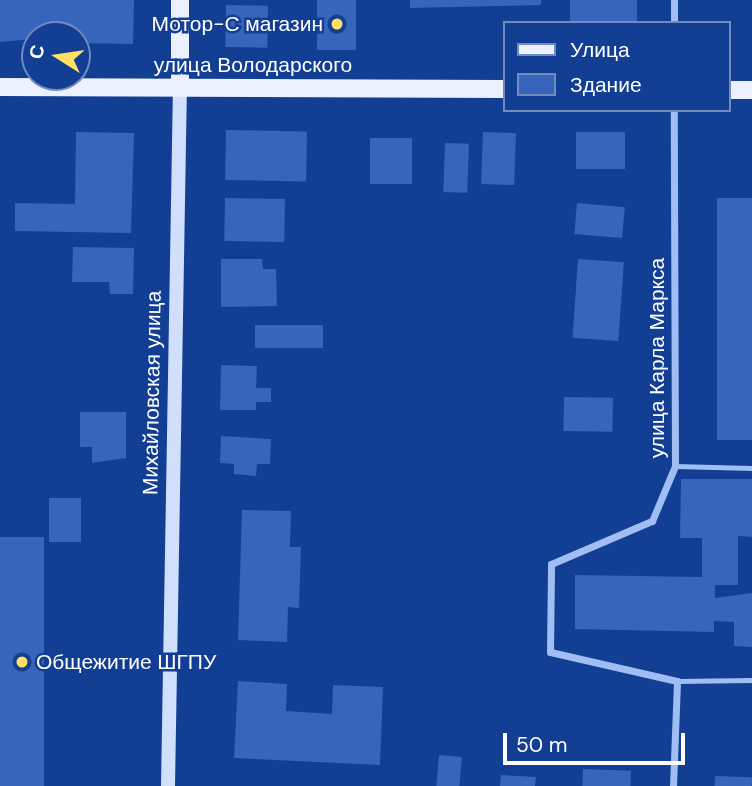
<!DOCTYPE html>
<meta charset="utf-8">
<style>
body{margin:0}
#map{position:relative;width:752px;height:786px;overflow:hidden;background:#123e94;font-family:"DM Sans",sans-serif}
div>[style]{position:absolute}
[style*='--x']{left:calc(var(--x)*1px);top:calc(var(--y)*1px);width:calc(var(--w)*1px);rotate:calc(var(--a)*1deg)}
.building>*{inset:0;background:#3665bb;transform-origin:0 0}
.lane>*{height:5px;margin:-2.5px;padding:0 2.5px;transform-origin:2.5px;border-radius:2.5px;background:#a0bef3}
.street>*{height:7px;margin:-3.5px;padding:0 3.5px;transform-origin:3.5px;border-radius:3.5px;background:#a0bef3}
.secondary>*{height:14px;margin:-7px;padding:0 7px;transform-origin:7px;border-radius:7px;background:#cfdffc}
.primary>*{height:18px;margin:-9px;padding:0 9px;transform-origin:9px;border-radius:9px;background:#ecf1ff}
.dots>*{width:19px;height:19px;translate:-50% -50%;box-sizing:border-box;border:4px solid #123e94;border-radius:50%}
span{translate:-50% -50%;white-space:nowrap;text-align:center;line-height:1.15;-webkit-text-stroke:5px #123e94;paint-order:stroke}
.poi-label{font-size:21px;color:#fff}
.right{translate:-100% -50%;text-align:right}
.left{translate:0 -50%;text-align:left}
.street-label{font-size:21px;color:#fff}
.legend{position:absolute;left:503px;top:21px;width:228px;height:91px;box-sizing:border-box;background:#123e94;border:2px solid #718bbf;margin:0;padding:9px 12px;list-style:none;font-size:21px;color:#fff}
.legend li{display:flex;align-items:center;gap:14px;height:35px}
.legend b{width:35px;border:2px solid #718bbf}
.north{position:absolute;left:21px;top:21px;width:70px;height:70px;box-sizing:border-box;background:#123e94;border:2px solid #718bbf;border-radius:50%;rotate:282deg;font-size:19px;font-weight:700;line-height:28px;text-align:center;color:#fff}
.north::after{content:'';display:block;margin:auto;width:24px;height:32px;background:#ffe062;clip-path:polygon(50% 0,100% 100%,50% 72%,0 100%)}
.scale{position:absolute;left:503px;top:733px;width:182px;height:32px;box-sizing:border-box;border:4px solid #fff;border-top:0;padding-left:9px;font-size:21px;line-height:24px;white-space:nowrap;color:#fff;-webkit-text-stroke:5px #123e94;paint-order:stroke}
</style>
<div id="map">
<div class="building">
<div style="clip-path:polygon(0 0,134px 0,133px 44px,77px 43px,77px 35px,0 42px)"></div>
<div style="left:317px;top:0;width:39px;height:50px"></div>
<div style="clip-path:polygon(410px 0,541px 0,541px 5px,410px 8px)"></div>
<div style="left:570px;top:0;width:67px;height:23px"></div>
<div style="left:226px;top:5px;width:42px;height:42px;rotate:1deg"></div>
<div style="left:226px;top:130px;width:81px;height:50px;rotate:1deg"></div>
<div style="clip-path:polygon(76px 132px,134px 133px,131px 233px,15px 231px,15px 203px,75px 204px)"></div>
<div style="left:483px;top:132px;width:33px;height:52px;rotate:2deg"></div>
<div style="left:576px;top:132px;width:49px;height:37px"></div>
<div style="left:370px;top:138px;width:42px;height:46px"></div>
<div style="left:445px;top:143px;width:24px;height:49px;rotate:2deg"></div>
<div style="left:225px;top:198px;width:60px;height:43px;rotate:1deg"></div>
<div style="left:752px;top:198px;width:242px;height:35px;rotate:90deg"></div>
<div style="left:577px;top:203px;width:48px;height:31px;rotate:5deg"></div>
<div style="clip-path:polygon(73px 247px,134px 248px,133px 294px,110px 294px,109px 282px,72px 282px)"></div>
<div style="clip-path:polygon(221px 259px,262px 259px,263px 269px,276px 269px,277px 306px,221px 307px)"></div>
<div style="left:578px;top:259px;width:46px;height:79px;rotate:4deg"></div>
<div style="left:255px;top:325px;width:68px;height:23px"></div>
<div style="clip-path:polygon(221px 365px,257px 366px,256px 388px,271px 388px,271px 402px,256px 402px,256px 410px,220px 410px)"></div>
<div style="left:564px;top:397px;width:49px;height:34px;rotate:1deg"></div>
<div style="clip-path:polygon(80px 412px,126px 412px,126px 458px,92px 463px,92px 447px,80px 447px)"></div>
<div style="clip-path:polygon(221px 436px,271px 439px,270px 464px,257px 464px,256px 476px,234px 474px,234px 464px,220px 463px)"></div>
<div style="clip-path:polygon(681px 479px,752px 479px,752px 537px,738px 536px,738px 585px,715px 585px,715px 598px,752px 593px,752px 647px,734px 646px,734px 622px,714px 621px,714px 632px,575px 629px,575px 575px,702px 577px,702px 538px,680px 538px)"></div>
<div style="left:49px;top:498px;width:32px;height:44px"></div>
<div style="clip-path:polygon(242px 510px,291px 511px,290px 547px,301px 547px,299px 608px,288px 607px,287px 642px,238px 640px)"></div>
<div style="left:0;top:537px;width:44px;height:249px"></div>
<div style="clip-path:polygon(238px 681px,287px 684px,286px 711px,332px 714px,333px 685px,383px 687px,380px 765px,234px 758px)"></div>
<div style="left:439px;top:755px;width:23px;height:31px;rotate:5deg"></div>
<div style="left:583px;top:769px;width:48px;height:17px;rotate:2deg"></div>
<div style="clip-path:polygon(501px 775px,536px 777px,535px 786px,500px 786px)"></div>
<div style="left:715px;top:776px;width:37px;height:10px;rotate:2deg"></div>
</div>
<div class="lane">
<div style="--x:675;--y:466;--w:77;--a:1.5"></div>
<div style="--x:677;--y:681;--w:75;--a:-0.8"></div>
</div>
<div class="street">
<div style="--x:674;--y:0;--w:23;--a:90"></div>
<div style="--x:673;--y:786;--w:105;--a:-87.8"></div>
<div style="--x:677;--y:681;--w:130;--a:-167.1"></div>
<div style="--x:550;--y:652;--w:88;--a:-89.3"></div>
<div style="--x:551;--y:564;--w:110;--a:-23.1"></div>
<div style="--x:652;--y:521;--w:60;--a:-67.3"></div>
<div style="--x:675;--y:466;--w:356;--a:-90.2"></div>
</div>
<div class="secondary">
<div style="--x:168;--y:786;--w:699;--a:-89.02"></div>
</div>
<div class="primary">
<div style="--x:0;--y:87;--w:505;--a:0.23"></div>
<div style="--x:180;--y:87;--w:87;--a:-90"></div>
<div style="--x:729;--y:90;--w:23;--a:0"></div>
</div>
<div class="dots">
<div style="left:337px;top:24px;background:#ffe062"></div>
<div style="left:22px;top:662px;background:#ffe062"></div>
</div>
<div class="poi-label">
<span class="right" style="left:323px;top:24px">Мотор-С магазин</span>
<span class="left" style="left:36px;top:662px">Общежитие ШГПУ</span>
</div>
<div class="street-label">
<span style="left:253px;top:65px">улица Володарского</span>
<span style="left:657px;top:358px;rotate:-90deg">улица Карла Маркса</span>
<span style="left:152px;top:393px;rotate:-89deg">Михайловская улица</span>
</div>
<ul class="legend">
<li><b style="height:9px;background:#ecf1ff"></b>Улица</li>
<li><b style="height:19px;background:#3665bb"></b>Здание</li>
</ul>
<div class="north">С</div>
<div class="scale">50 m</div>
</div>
